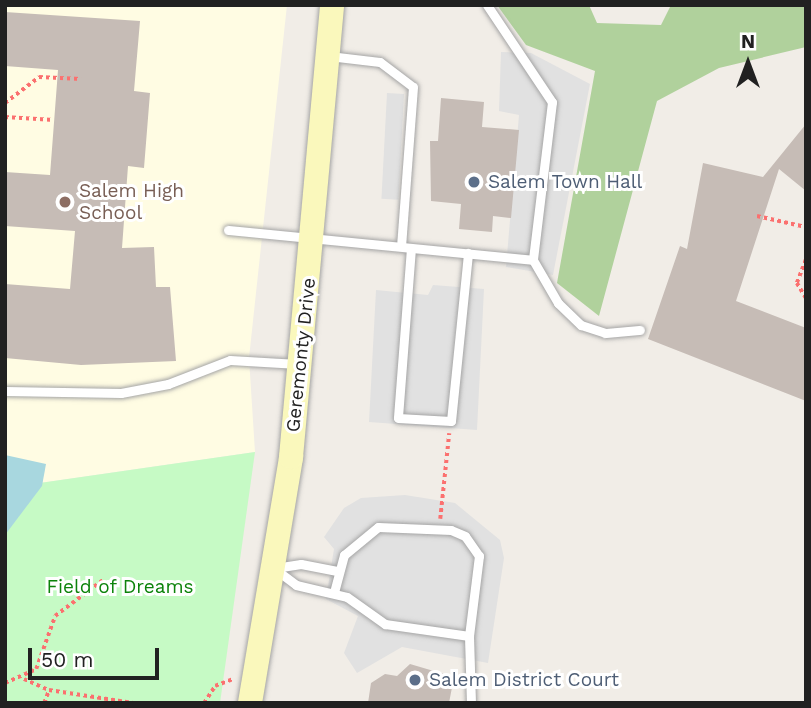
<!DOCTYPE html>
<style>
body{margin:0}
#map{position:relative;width:811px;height:708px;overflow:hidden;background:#f1ede7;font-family:"Work Sans",sans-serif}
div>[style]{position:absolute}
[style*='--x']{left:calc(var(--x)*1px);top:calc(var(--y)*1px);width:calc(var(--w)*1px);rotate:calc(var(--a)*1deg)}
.education>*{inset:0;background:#fffce3}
.forest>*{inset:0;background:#b0d19c}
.park>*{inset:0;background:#c6fac5}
.parking>*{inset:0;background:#e1e1e1;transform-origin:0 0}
.water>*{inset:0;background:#a8d7df}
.building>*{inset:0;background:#c6bcb6}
.path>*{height:3.5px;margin-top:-1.75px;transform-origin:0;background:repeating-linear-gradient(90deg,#fb706f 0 3.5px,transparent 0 7px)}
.roads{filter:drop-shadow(0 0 2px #a5a5a5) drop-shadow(0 0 2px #a5a5a5)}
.lane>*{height:9px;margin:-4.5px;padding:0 4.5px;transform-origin:4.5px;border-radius:4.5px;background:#fff}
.secondary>*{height:24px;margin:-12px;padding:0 12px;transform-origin:12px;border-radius:12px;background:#faf8bc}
.dots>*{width:19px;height:19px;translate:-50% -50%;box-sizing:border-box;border:4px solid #fff;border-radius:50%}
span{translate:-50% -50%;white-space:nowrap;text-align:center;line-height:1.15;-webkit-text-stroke:6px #fff;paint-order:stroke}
.service-label{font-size:19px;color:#4e5e75}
.left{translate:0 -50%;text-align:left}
.education-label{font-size:19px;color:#785e54}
.street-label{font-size:19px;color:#212121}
.park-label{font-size:19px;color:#0c830b}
.frame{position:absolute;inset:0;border:7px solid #212121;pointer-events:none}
.north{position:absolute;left:713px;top:28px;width:70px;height:70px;-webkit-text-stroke:5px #fff;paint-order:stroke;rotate:0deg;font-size:19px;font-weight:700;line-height:28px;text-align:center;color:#212121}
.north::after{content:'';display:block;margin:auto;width:24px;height:32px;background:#212121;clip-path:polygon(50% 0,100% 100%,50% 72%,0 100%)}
.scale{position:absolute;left:28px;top:648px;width:131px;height:32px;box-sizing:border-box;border:4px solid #212121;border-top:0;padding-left:9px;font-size:21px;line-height:24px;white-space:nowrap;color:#212121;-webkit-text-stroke:5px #fff;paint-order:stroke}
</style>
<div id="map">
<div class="education">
<div style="clip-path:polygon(5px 5px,287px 5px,249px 358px,255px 452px,5px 488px)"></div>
</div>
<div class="forest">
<div style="clip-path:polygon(497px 5px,589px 5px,597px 23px,661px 25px,671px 5px,806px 5px,806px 47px,719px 68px,657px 101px,599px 316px,557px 283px,595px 71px,526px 45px)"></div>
</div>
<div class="park">
<div style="clip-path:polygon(255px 452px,220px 703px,5px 703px,5px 488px)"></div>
</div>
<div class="parking">
<div style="clip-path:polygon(501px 52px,531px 53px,590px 84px,553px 275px,506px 267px,519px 115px,499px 111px)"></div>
<div style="left:387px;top:93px;width:17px;height:106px;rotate:3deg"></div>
<div style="clip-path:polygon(433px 285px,484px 289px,477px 430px,369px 422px,376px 290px,428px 295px)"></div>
<div style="clip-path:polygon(405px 495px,455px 503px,500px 540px,504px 558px,488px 663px,402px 647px,357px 673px,344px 653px,358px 616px,326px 599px,334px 549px,324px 537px,344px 508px,361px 498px)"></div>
</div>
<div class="water">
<div style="clip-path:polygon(5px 455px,46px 464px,42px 486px,5px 535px)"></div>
</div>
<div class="building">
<div style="clip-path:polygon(5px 12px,140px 21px,134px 91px,150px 93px,144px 168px,128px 166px,122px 248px,154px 247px,156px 287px,170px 287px,176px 361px,81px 365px,5px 358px,5px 284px,70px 289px,75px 231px,5px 226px,5px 172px,50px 175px,58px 70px,5px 66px)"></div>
<div style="clip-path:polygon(441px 98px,484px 102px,482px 127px,519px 130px,511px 218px,493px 216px,492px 232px,459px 229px,461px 204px,431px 201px,430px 141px,438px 141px)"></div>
<div style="clip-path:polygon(806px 124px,806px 191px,779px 169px,736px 301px,806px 328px,806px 401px,648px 339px,680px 246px,687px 249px,703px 163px,763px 177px)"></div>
<div style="clip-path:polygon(410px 664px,454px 677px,449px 703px,368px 703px,371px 683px,385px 674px,397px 676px)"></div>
</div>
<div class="path">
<div style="--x:5;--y:103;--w:43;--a:-37.4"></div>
<div style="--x:39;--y:77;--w:42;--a:2.7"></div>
<div style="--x:5;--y:117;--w:49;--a:3.5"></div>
<div style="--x:757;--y:216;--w:50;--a:12.7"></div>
<div style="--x:806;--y:260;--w:25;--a:111"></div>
<div style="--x:797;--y:283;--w:17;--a:59"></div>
<div style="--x:805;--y:322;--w:1;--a:0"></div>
<div style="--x:440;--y:519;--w:86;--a:-84"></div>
<div style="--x:24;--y:679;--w:27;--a:24"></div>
<div style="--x:49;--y:690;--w:85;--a:8.8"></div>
<div style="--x:5;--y:683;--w:34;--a:-24"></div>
<div style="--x:36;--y:669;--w:56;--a:-70.3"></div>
<div style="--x:55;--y:616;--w:60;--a:-36.9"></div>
<div style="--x:44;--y:703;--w:14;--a:-69"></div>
<div style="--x:204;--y:703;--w:20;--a:-57"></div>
<div style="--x:215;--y:686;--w:19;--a:-21"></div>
</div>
<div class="roads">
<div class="lane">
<div style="--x:487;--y:5;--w:117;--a:56.2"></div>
<div style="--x:552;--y:102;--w:159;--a:96.9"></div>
<div style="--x:533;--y:260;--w:50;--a:59.8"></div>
<div style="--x:558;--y:303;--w:32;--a:44"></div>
<div style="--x:581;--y:325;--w:25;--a:18"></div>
<div style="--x:605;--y:333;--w:35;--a:-5"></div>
<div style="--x:329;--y:56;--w:51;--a:6.7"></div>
<div style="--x:380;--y:62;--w:41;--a:37.1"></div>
<div style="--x:413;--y:87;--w:159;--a:94.3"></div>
<div style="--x:228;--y:230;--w:306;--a:5.6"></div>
<div style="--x:411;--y:248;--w:170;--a:94.4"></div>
<div style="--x:398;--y:418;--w:53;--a:3.2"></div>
<div style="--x:451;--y:421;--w:169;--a:-84.2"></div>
<div style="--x:5;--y:391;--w:116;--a:1"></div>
<div style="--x:121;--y:393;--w:48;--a:-10.8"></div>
<div style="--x:168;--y:384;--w:66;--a:-21.2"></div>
<div style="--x:230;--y:360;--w:68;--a:3.4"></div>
<div style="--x:275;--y:568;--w:26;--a:-9"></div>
<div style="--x:301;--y:564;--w:38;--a:11"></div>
<div style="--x:275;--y:569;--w:26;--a:37"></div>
<div style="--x:296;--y:585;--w:52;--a:13.2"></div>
<div style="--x:347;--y:597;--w:47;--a:35.4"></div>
<div style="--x:385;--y:624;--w:85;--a:8.1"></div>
<div style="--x:469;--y:636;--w:81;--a:-82.9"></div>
<div style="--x:479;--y:556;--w:24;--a:-125"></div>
<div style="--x:465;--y:536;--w:15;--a:-157"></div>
<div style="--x:451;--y:530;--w:73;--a:-177.6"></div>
<div style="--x:378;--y:527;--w:44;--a:140.5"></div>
<div style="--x:344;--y:555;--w:39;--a:105"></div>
<div style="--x:469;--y:636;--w:67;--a:88.3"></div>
</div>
<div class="secondary">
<div style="--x:250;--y:703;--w:249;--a:-80.5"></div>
<div style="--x:291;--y:457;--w:454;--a:-84.8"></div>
</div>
</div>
<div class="dots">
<div style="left:474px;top:182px;background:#5c6f8a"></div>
<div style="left:65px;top:202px;background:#8d6e63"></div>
<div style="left:415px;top:680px;background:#5c6f8a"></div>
</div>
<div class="service-label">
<span class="left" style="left:488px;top:182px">Salem Town Hall</span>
<span class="left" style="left:429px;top:680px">Salem District Court</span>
</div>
<div class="education-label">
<span class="left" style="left:79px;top:202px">Salem High<br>School</span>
</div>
<div class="street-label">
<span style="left:301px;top:355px;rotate:-84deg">Geremonty Drive</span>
</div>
<div class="park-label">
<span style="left:120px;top:587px">Field of Dreams</span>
</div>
<div class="frame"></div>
<div class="north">N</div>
<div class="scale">50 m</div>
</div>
